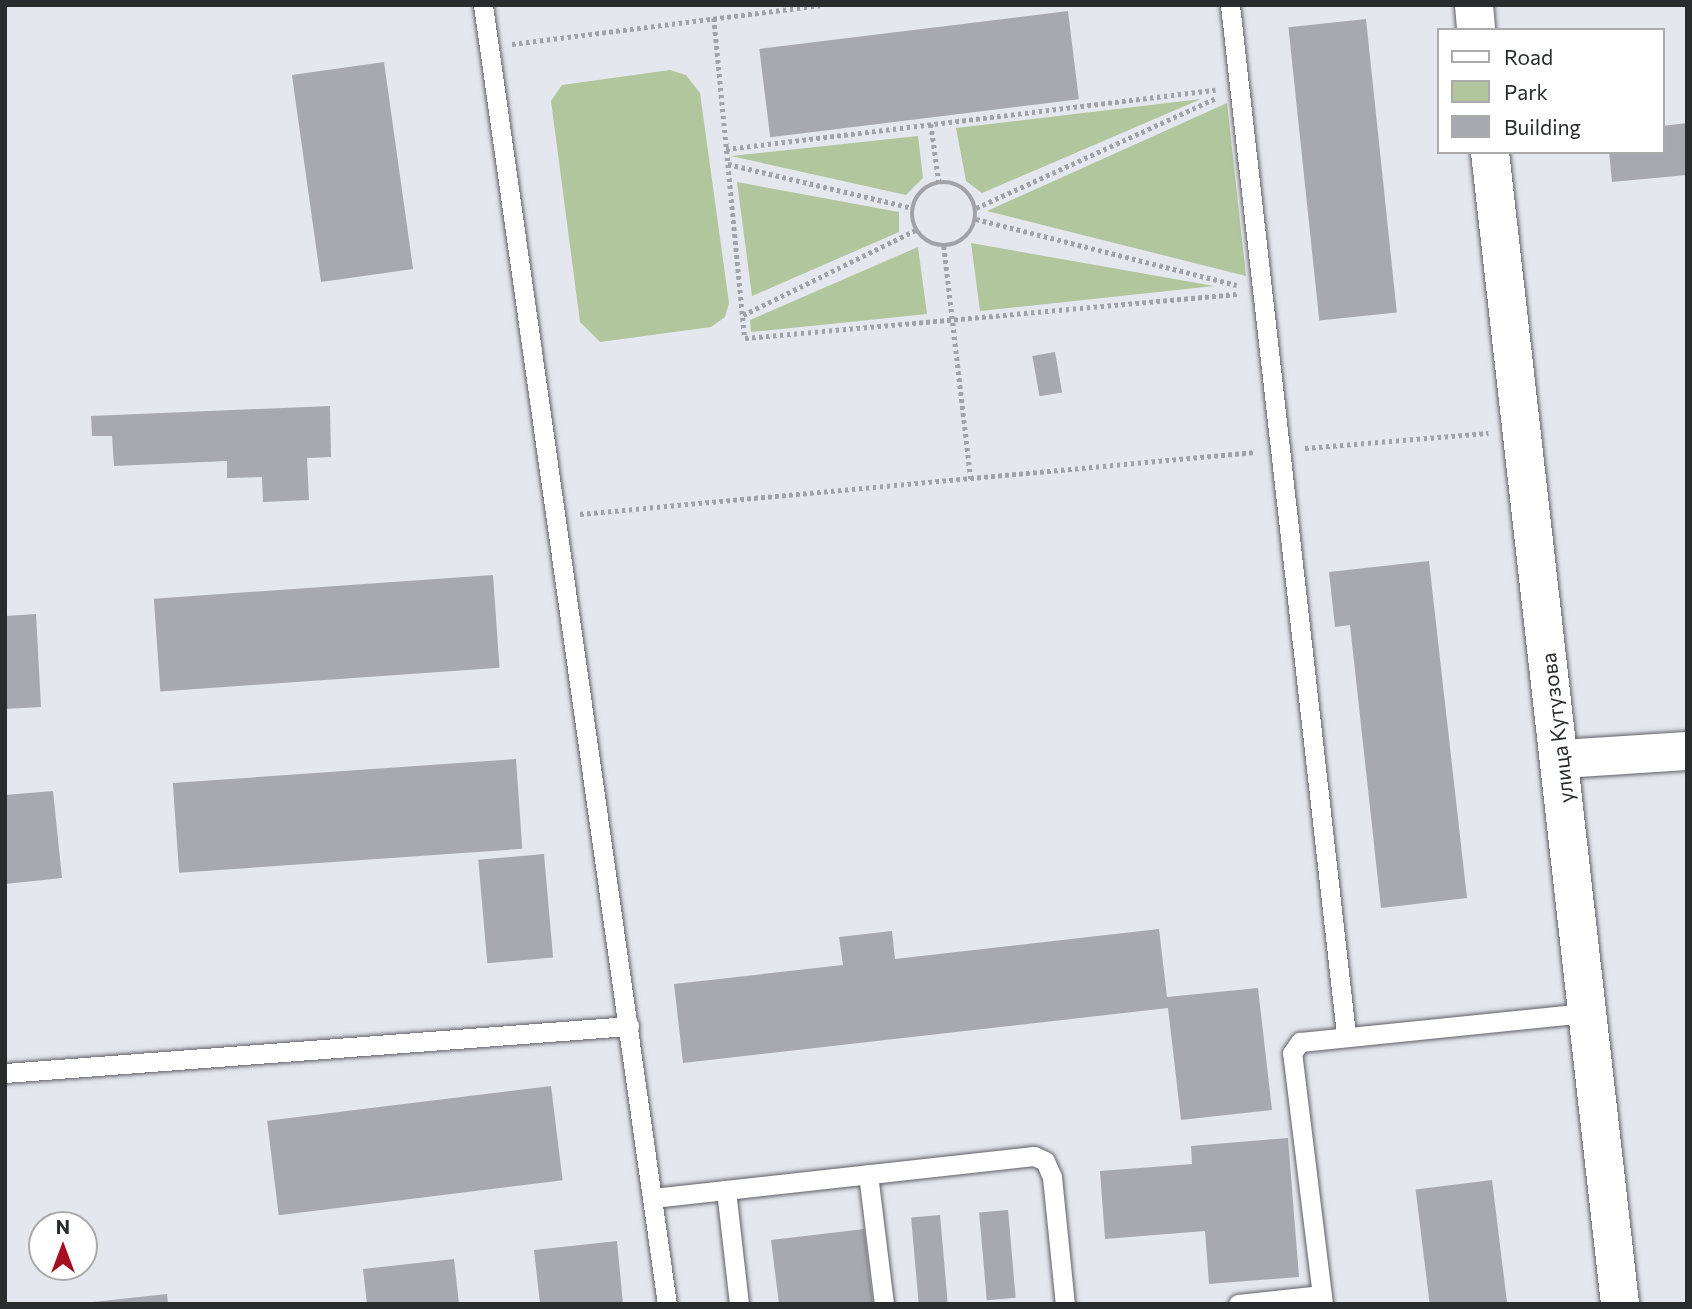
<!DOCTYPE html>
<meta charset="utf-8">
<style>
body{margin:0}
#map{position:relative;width:1692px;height:1309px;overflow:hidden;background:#e5e7ee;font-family:Commissioner,sans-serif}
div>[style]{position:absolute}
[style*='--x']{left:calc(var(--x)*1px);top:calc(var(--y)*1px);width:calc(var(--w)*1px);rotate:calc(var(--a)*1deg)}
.green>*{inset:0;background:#b1c69c}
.building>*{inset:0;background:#a8a9b0;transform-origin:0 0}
.path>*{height:4.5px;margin-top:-2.25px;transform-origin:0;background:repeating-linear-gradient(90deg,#a2a3a9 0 3.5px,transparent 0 7px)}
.path>.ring{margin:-2.25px;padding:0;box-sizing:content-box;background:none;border:4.5px solid #a2a3a9;border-radius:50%}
.roads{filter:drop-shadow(0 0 2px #5e5f65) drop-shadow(0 0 2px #5e5f65)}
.service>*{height:19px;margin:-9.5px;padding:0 9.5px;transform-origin:9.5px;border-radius:9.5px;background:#fff}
.minor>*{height:38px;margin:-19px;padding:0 19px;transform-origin:19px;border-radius:19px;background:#fff}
span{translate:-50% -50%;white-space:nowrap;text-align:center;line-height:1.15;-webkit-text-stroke:6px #fff;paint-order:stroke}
.street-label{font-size:21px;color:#2a2b2d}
.frame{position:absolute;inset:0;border:7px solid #2a2b2d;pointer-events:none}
.legend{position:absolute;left:1437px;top:28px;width:228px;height:126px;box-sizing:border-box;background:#fff;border:2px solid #aaaaab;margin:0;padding:9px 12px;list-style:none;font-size:21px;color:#2a2b2d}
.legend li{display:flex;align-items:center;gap:14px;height:35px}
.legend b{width:35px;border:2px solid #aaaaab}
.north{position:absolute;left:28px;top:1211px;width:70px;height:70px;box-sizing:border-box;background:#fff;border:2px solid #aaaaab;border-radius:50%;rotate:0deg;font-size:19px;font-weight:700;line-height:28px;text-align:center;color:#2a2b2d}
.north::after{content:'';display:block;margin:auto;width:24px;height:32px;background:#a60e22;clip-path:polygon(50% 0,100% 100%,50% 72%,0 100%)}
</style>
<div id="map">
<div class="green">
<div style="clip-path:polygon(670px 70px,686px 75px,700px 93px,729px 303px,725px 317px,711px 327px,600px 342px,580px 322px,551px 101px,562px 85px)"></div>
<div style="clip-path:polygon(1201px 99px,982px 193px,966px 181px,956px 128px)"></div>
<div style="clip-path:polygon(1227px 103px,1246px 276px,987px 211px)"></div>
<div style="clip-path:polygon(918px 136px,923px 178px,906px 195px,731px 156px)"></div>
<div style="clip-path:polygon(737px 182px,899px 212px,899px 232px,752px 296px)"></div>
<div style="clip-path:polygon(971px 243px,1214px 286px,980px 311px)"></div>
<div style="clip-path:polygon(918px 247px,927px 314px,751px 332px,750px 320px)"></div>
</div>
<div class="building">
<div style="left:1068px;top:11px;width:89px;height:311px;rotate:83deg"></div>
<div style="left:1366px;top:19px;width:295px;height:78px;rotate:84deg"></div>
<div style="left:384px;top:62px;width:209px;height:93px;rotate:82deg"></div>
<div style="clip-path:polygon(1687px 123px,1687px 175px,1612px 182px,1609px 152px,1662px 152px,1662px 126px)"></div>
<div style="left:1055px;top:352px;width:41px;height:23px;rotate:80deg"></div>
<div style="clip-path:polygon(330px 406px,331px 457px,307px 458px,309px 500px,263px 502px,262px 477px,227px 478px,227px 461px,114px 466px,112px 436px,92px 436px,91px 416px)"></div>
<div style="clip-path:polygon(1429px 561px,1467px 898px,1381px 908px,1350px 625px,1335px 627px,1329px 572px)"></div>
<div style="left:493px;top:575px;width:93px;height:340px;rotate:86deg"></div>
<div style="clip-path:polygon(36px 614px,41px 707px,5px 709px,5px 616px)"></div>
<div style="left:516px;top:759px;width:90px;height:344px;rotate:86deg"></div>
<div style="clip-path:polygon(53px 791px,62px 878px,5px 884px,5px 795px)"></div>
<div style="left:544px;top:854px;width:104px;height:66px;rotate:85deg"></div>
<div style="clip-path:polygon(1159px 929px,1167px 997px,1258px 988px,1272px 1110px,1181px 1120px,1168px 1008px,683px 1063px,674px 984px,843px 965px,839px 937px,892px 931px,895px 959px)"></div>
<div style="left:551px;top:1086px;width:95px;height:286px;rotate:83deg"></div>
<div style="clip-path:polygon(1288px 1138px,1299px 1277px,1209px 1284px,1205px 1231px,1105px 1239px,1100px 1171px,1192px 1164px,1191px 1146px)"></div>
<div style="left:1492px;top:1180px;width:125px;height:77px;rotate:83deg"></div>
<div style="left:1008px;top:1210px;width:88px;height:29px;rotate:85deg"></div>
<div style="left:940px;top:1215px;width:87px;height:29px;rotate:85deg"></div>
<div style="clip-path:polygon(864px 1229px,873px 1304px,779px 1304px,771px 1240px)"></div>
<div style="clip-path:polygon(617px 1241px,623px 1304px,540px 1304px,534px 1250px)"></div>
<div style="clip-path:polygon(454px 1259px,459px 1304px,367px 1304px,363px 1269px)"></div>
<div style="clip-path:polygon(167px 1294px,168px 1304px,93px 1304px,93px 1302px)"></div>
</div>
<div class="path">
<div style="--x:714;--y:18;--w:321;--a:84.5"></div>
<div style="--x:745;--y:338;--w:494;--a:-5.1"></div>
<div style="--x:512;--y:44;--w:310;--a:-7.2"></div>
<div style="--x:931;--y:124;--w:59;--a:82.1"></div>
<div style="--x:726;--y:149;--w:493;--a:-6.9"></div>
<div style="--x:728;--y:164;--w:189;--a:13.4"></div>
<div class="ring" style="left:912px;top:182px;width:59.5px;height:59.5px"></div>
<div style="--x:976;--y:208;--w:264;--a:-24.6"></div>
<div style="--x:976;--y:219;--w:269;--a:14.2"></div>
<div style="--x:944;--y:246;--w:235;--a:83.4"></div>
<div style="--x:743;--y:315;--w:193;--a:-26.2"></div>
<div style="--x:1305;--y:448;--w:184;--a:-4.7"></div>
<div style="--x:580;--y:514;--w:678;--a:-5.25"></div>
</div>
<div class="roads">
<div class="service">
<div style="--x:483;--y:5;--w:1312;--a:81.94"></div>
<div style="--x:1230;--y:5;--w:1036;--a:83.57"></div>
<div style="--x:5;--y:1073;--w:626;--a:-4.31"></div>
<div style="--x:868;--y:1174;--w:131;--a:83"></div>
<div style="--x:726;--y:1190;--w:115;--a:83.5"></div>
<div style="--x:653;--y:1198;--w:383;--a:-6.3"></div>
<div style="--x:1034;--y:1156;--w:12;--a:24"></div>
<div style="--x:1045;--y:1161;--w:17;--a:66"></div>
<div style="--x:1052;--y:1177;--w:128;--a:84.2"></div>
<div style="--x:1238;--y:1304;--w:84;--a:-6.1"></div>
<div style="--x:1323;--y:1304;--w:253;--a:-97"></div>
<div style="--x:1292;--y:1053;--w:14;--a:-54"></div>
<div style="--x:1300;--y:1042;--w:287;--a:-5.8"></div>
</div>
<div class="minor">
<div style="--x:1474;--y:5;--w:25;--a:85"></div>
<div style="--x:1490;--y:152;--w:1159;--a:83.56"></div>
<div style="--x:1562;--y:759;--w:125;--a:-3.7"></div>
</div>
</div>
<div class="street-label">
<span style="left:1557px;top:728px;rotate:-97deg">улица Кутузова</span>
</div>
<div class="frame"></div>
<ul class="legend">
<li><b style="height:9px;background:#fff"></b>Road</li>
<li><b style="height:19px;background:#b1c69c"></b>Park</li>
<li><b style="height:19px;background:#a8a9b0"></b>Building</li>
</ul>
<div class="north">N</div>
</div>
